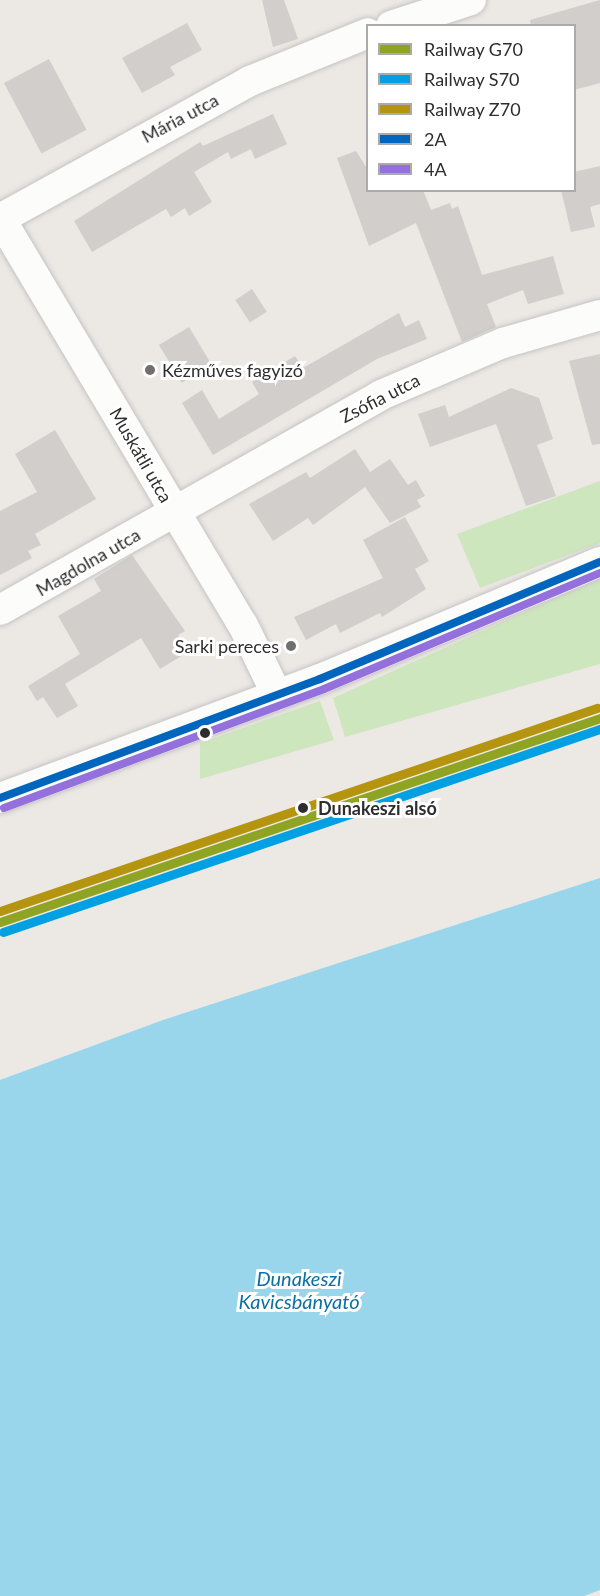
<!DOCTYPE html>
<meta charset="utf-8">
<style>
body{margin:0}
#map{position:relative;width:600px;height:1596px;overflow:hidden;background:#ece8e4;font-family:Lato,sans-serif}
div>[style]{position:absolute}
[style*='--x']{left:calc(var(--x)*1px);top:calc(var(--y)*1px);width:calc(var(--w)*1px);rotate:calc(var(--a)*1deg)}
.green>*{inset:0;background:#cee6be}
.water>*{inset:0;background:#99d6ec}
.building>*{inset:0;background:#d1cecb;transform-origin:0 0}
.roads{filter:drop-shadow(0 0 2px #c5c4c5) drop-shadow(0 0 2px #c5c4c5)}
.minor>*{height:30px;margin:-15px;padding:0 15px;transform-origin:15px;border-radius:15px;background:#fcfcfb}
.bus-1>*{height:8px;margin:-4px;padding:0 4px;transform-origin:4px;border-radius:4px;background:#0065bd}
.bus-2>*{height:8px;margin:-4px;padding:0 4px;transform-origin:4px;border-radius:4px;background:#9370db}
.rail-1>*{height:9px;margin:-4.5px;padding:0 4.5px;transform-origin:4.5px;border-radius:4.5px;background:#90a423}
.rail-2>*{height:9px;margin:-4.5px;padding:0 4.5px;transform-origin:4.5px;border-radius:4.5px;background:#00a0e3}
.rail-3>*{height:9px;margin:-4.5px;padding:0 4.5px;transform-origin:4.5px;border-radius:4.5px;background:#b59510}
.dots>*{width:16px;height:16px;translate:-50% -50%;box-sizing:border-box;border:3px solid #fff;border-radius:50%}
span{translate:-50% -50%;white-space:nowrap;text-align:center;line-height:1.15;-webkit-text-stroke:6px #fff;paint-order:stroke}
.street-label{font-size:18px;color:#2e2e2e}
.poi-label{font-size:18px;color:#2e2e2e}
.left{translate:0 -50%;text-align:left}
.right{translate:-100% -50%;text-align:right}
.stop-label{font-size:18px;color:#2e2e2e;font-weight:700}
.water-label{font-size:20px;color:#0d6fa3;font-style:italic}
.legend{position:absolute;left:366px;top:24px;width:210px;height:168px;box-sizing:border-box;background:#fff;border:2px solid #ababab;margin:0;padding:8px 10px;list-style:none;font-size:18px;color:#2e2e2e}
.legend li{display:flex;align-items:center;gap:12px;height:30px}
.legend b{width:30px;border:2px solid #ababab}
</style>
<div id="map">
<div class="green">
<div style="clip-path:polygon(600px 481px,600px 543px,480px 588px,457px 534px)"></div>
<div style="clip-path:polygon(600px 578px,600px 664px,345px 737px,333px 698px)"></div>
<div style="clip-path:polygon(320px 701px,334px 740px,200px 779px,200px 743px)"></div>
</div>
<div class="water">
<div style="clip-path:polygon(600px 878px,600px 1590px,584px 1596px,0 1596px,0 1080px,163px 1020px)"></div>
</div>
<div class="building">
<div style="clip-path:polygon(262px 0,284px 0,298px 39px,273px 47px)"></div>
<div style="clip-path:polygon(600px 0,600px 83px,574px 90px,574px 26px,531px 26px,530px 20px)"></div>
<div style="clip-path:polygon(187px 23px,202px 50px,170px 67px,175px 75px,142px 93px,122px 58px)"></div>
<div style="left:49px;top:59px;width:80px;height:51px;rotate:62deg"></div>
<div style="clip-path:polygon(273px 114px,287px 144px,255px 159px,251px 149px,231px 159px,228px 152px,194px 172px,212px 202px,189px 216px,185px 208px,171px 217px,166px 209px,92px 252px,74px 221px,200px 142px,203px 146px)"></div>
<div style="clip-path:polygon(356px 151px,368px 170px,368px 190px,423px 190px,431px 210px,450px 203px,452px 209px,458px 206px,482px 275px,553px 256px,564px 294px,528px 304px,523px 290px,487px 304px,496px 327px,462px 342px,416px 223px,369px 246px,337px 158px)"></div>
<div style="clip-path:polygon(600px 166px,600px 204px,590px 207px,595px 227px,571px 232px,561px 190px,574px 190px,574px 172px)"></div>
<div style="left:252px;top:289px;width:27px;height:20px;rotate:57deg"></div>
<div style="clip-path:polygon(399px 313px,405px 327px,419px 320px,427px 339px,377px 359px,213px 455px,182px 403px,202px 390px,219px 419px,259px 394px,252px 382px,295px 356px,303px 368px)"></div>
<div style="left:189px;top:327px;width:44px;height:35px;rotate:59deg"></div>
<div style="clip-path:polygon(600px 354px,600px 444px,592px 445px,569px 361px)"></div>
<div style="clip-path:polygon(511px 388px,539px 398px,553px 439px,537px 445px,556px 496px,526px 506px,496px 424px,430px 447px,418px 414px,445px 405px,449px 417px)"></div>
<div style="clip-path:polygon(55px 430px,96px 499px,35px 534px,41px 545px,28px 551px,32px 558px,0 575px,0 511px,37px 492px,15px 454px)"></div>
<div style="clip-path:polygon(355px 449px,370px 472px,390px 459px,408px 485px,416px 480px,425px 496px,417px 500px,421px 507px,390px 523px,365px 487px,313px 525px,308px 518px,273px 541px,249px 504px,306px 472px,310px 478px)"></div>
<div style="clip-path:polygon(405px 517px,429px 561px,415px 569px,426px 589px,382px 617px,380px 613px,340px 633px,336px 624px,306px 640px,294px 617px,383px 578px,363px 540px)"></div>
<div style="clip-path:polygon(132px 555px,185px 631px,178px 635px,188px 652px,160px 669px,141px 638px,65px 684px,78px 706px,57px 718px,43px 697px,37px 701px,28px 686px,80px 654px,58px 616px,101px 591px,94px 579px)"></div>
</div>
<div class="roads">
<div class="minor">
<div style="--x:391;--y:26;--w:84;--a:-18"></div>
<div style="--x:0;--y:218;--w:474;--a:59.2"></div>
<div style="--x:243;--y:625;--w:78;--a:64.1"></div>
<div style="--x:0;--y:219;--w:286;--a:-28.9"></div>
<div style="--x:250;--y:81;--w:127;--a:-22.1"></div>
<div style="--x:0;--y:610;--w:437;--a:-29.4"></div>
<div style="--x:381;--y:395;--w:133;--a:-23.1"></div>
<div style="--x:503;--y:343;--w:101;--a:-16.1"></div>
<div style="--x:0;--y:798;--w:341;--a:-20.4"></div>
<div style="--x:320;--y:679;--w:303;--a:-22.7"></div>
</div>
</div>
<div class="bus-1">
<div style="--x:0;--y:798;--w:341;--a:-20.4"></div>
<div style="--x:320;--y:679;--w:303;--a:-22.7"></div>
</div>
<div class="bus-2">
<div style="--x:4;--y:808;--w:341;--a:-20.4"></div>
<div style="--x:324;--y:689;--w:299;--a:-22.8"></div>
</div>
<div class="rail-1">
<div style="--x:0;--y:922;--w:634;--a:-18.78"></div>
</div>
<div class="rail-2">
<div style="--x:3;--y:932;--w:631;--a:-18.78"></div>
</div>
<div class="rail-3">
<div style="--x:0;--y:911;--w:631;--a:-18.78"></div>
</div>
<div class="dots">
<div style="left:150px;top:370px;background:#706f6e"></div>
<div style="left:291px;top:646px;background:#706f6e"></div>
<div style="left:205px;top:733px;background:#2e2e2e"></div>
<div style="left:303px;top:808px;background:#2e2e2e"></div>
</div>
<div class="street-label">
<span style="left:180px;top:118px;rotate:-28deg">Mária utca</span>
<span style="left:380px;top:398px;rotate:-27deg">Zsófia utca</span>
<span style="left:141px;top:455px;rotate:60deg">Muskátli utca</span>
<span style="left:88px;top:562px;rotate:-30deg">Magdolna utca</span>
</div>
<div class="poi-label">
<span class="left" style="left:162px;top:370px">Kézműves fagyizó</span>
<span class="right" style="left:279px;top:646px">Sarki pereces</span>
</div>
<div class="stop-label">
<span class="left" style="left:318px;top:808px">Dunakeszi alsó</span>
</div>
<div class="water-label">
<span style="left:299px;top:1290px">Dunakeszi<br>Kavicsbányató</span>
</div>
<ul class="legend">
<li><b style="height:8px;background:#90a423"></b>Railway G70</li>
<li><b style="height:8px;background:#00a0e3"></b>Railway S70</li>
<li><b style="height:8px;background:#b59510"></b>Railway Z70</li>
<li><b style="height:8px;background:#0065bd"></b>2A</li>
<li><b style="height:8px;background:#9370db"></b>4A</li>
</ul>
</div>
